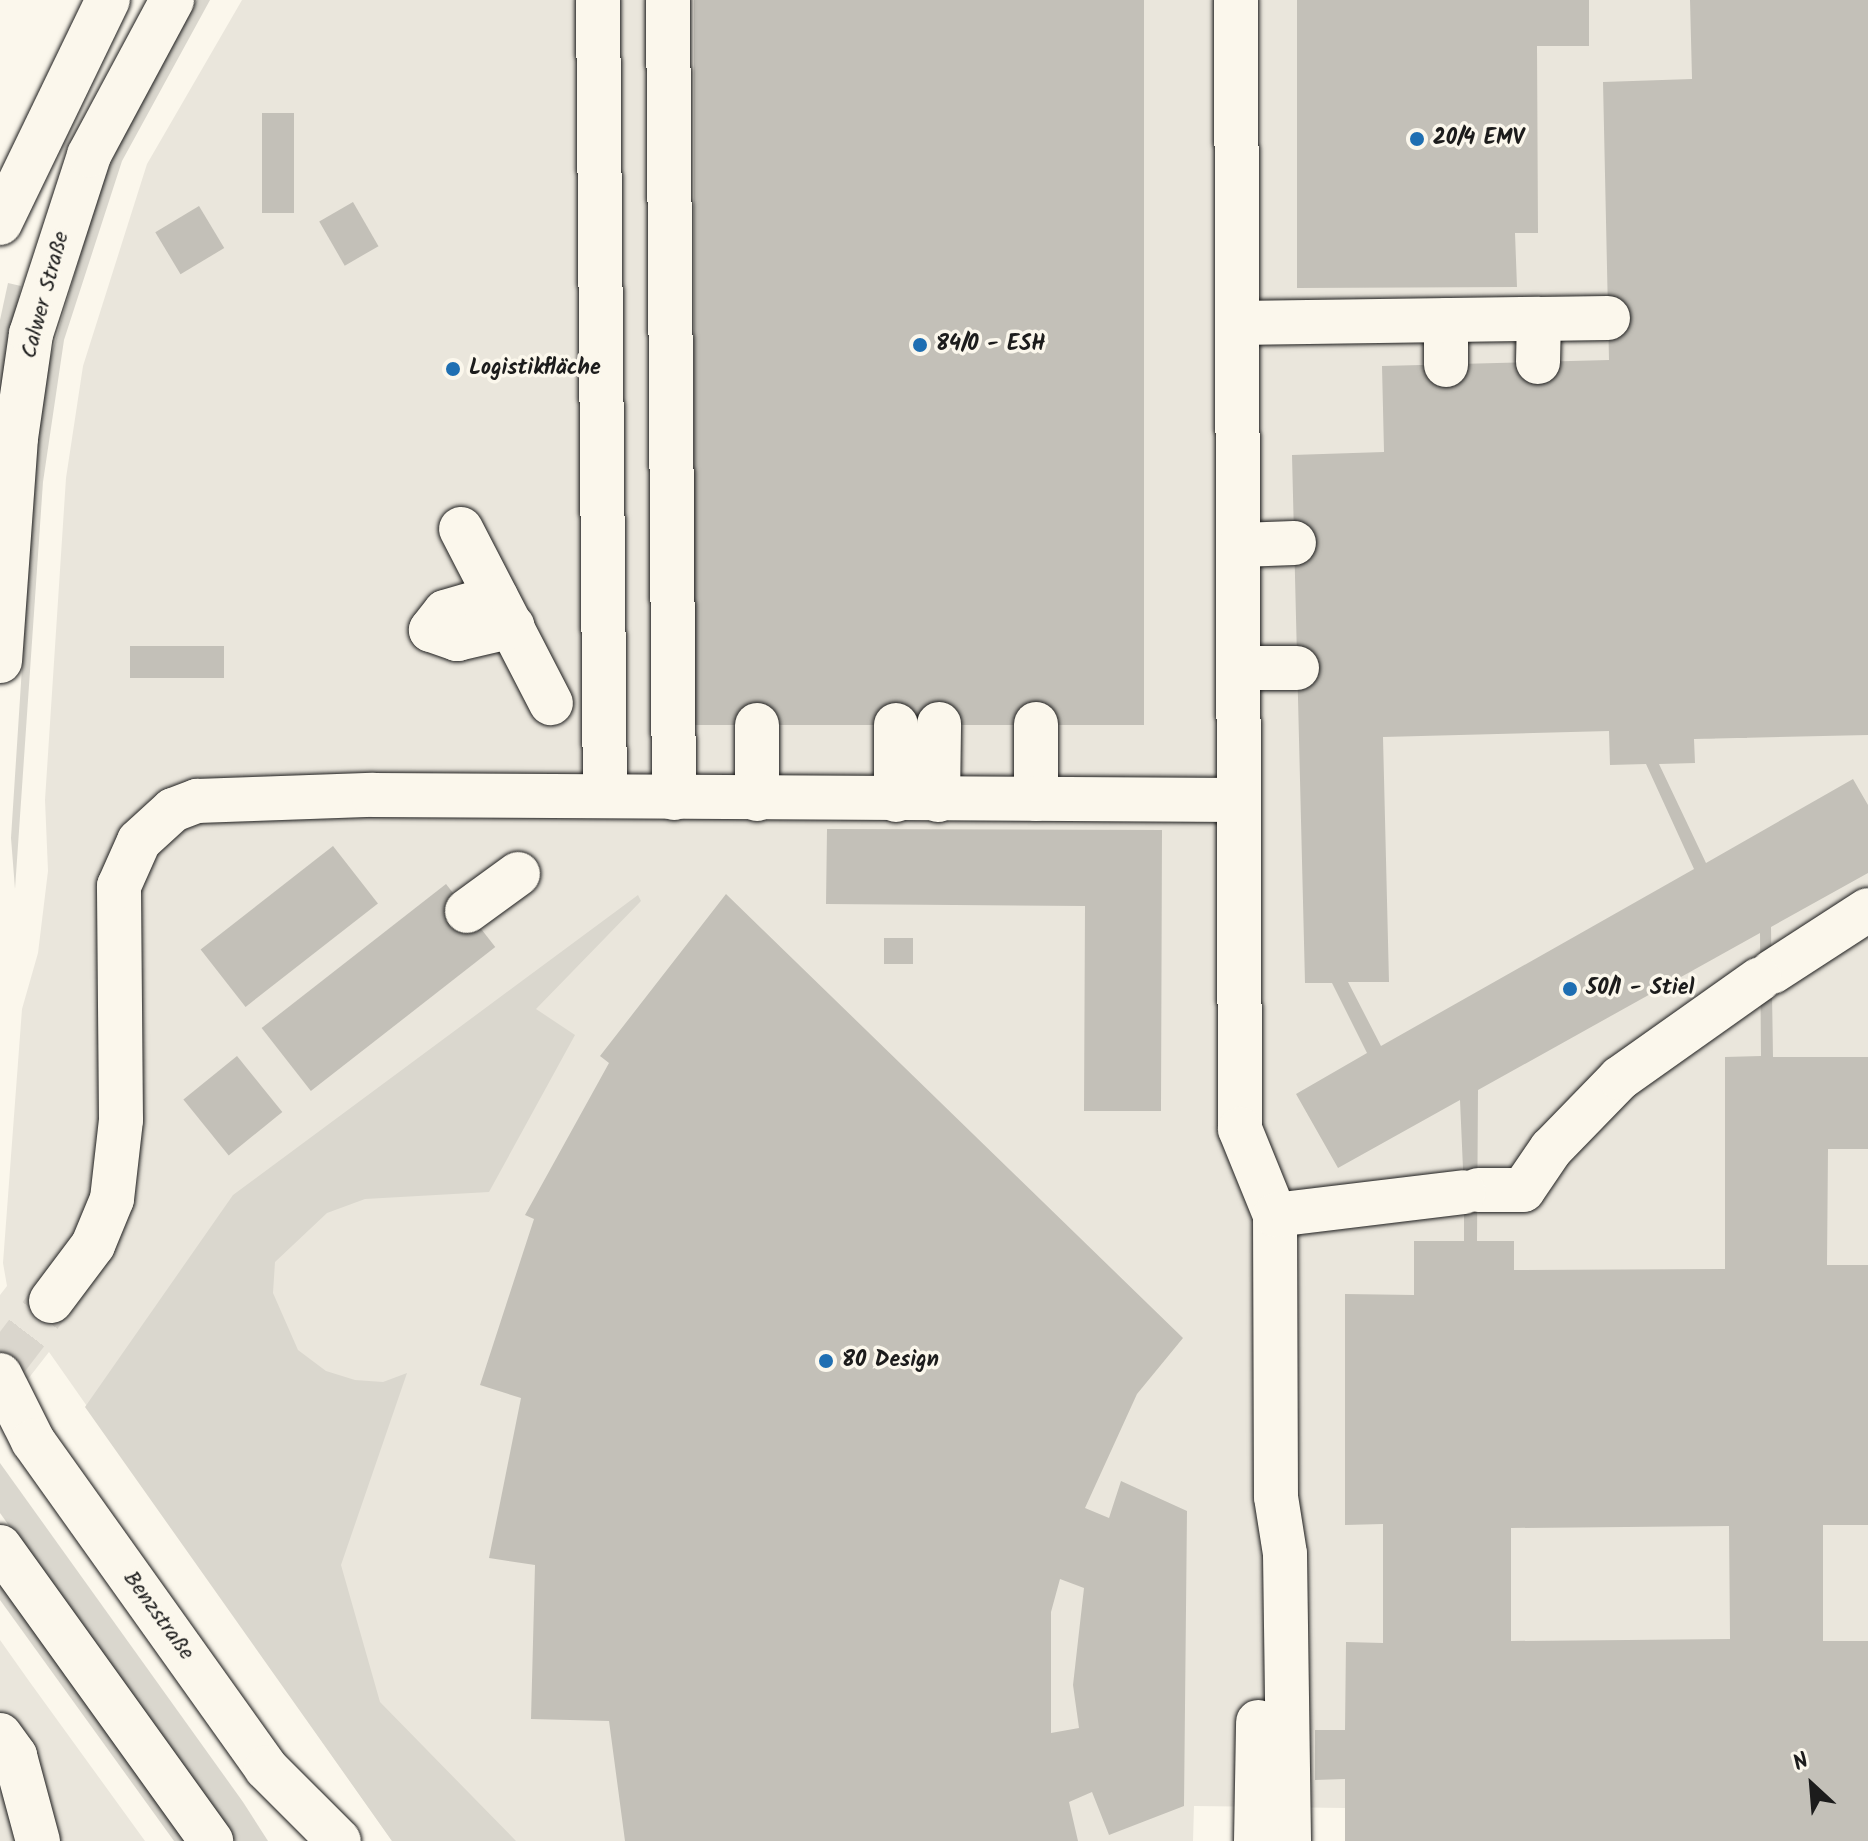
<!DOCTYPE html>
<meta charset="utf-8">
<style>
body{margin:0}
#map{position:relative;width:1868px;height:1841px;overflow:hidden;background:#fbf7ec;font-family:Kalam,sans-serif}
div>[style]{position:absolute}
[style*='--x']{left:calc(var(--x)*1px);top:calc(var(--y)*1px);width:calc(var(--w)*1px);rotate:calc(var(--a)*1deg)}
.built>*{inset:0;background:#eae6dc}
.green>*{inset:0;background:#dad7ce}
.building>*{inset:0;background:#c3c0b8;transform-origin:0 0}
.minor-tunnel>*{height:44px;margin-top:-22px;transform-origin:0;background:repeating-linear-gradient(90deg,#dad6cd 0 44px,transparent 0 66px)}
.roads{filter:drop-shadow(0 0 2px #1c1c1c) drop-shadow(0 0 2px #1c1c1c)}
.minor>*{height:44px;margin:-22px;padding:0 22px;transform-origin:22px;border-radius:22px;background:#fbf7ec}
.major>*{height:44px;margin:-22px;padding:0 22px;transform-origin:22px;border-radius:22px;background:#fbf7ec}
.dots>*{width:22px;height:22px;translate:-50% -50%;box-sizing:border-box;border:4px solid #fbf7ec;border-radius:50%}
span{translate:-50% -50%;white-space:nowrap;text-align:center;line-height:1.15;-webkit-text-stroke:7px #fbf7ec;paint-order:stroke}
.poi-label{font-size:22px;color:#1c1c1c;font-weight:700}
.left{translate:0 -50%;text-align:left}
.street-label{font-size:22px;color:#1c1c1c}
.north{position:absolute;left:1772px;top:1745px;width:80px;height:80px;-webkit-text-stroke:6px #fbf7ec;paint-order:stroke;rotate:334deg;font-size:22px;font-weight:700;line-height:32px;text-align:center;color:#1c1c1c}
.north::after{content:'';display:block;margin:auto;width:28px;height:36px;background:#1c1c1c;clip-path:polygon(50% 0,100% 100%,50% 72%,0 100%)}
</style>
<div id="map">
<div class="built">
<div style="clip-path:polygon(242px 0,1868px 0,1868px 1841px,1345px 1808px,1194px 1806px,1193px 1841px,392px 1841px,49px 1352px,0 1415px,0 1295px,7px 1286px,3px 1263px,22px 1009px,38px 953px,48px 871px,45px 800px,66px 478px,83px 366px,147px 164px)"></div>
<div style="clip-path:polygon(0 1640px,29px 1681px,145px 1841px,0 1841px)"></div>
</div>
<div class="green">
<div style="clip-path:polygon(197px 0,210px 0,122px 161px,64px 340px,43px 482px,15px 889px,11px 838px,36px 450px,48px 366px,99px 191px,143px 89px)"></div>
<div style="clip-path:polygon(8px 283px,21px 286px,0 395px,0 320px)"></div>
<div style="clip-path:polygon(638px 895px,641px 901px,536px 1009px,575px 1035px,489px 1192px,365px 1199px,327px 1213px,275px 1262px,273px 1293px,298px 1350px,326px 1371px,355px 1380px,383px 1382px,407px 1373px,341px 1565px,380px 1702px,516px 1841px,392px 1841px,85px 1407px,233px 1195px)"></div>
<div style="clip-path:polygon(0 1463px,243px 1802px,268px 1841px,235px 1841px,152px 1728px,0 1513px)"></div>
<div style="clip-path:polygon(0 1584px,187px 1841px,174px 1841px,0 1600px)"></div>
</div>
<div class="building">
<div style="left:694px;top:0;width:450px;height:725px"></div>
<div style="clip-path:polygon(1297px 0,1589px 0,1589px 46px,1537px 46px,1538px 233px,1515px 233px,1517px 287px,1297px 288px)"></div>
<div style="clip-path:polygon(evenodd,1690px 0,1868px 0,1868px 735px,1694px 739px,1695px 763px,1659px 764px,1706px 863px,1853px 779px,1868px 805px,1868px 873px,1771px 927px,1773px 1057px,1868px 1057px,1868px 1149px,1828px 1149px,1827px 1265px,1868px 1265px,1868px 1525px,1823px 1525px,1823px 1641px,1868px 1641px,1868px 1841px,1345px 1841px,1345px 1779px,1315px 1780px,1315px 1730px,1345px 1730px,1346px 1642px,1383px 1643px,1383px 1524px,1345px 1525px,1345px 1294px,1414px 1295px,1414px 1241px,1464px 1241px,1464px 1192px,1460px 1100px,1338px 1168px,1296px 1094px,1367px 1053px,1332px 983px,1305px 983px,1292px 455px,1384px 452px,1382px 366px,1609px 360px,1603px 82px,1692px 79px,1690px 0,1609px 731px,1610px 765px,1646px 764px,1694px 869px,1381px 1046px,1348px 982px,1389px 982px,1383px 737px,1609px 731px,1690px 0,1760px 933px,1761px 1056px,1725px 1057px,1725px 1269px,1514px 1270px,1514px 1241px,1477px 1241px,1478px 1090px,1760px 933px,1690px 0,1729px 1526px,1730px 1639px,1511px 1641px,1511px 1528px,1729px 1526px)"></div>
<div style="left:262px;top:113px;width:32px;height:100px"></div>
<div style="left:353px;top:202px;width:51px;height:39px;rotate:60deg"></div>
<div style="left:199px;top:206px;width:49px;height:51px;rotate:59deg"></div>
<div style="left:130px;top:646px;width:94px;height:32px"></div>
<div style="clip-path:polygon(827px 829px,1162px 830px,1161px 1111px,1084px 1111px,1085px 906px,826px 904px)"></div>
<div style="left:333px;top:846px;width:73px;height:168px;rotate:52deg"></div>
<div style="left:446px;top:884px;width:80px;height:234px;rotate:52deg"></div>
<div style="clip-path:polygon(evenodd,726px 894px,1183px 1338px,1137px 1394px,1085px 1508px,1109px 1518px,1121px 1481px,1187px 1511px,1184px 1806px,1109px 1835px,1092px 1792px,1069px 1802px,1078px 1841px,625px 1841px,609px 1721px,531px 1719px,535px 1565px,489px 1558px,521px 1398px,480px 1385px,534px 1219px,525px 1215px,609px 1063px,600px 1056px,726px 894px,1060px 1579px,1084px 1588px,1073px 1685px,1079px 1728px,1051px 1733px,1051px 1612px,1060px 1579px)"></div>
<div style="left:884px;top:938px;width:29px;height:26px"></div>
<div style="left:237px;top:1056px;width:72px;height:69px;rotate:51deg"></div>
</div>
<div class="minor-tunnel">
<div style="--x:0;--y:1368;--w:84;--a:-52.7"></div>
</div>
<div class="roads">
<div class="minor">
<div style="--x:598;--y:0;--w:796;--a:89.5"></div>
<div style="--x:668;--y:0;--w:798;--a:89.57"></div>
<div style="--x:1236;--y:0;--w:1129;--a:89.8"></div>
<div style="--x:1240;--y:1129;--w:93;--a:67.9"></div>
<div style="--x:1275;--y:1215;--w:282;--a:89.8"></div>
<div style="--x:1276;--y:1497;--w:58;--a:81"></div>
<div style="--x:1285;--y:1554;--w:287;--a:89.2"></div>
<div style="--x:1446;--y:320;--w:45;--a:90"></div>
<div style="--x:1237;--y:323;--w:302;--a:-0.8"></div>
<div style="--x:1538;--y:362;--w:43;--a:-88.7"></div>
<div style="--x:1539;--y:319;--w:69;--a:-0.8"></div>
<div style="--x:461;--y:529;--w:196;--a:62.7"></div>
<div style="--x:1241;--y:545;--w:53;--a:-2.2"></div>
<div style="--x:496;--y:597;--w:53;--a:163.6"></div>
<div style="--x:445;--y:612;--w:23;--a:128"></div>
<div style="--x:431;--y:630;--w:28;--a:19"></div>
<div style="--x:457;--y:639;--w:57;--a:-13.1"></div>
<div style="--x:1240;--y:668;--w:57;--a:0"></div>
<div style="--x:1036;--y:724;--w:75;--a:90"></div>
<div style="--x:757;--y:725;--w:74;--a:90"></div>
<div style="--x:896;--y:800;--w:75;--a:-90"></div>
<div style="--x:938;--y:800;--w:76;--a:-89.2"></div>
<div style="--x:467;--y:911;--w:63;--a:-36"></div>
<div style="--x:1772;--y:972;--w:114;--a:-32.9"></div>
<div style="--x:1478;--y:1190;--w:45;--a:0"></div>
<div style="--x:1523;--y:1190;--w:50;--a:-55.7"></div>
<div style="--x:1551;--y:1149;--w:99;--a:-45.8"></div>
<div style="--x:1620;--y:1078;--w:171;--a:-35.3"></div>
<div style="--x:1275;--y:1215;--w:190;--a:-6.9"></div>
<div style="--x:51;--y:1301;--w:70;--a:-53.1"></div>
<div style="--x:93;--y:1245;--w:50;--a:-67.6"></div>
<div style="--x:112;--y:1199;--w:80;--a:-83.5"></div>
<div style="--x:121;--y:1120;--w:234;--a:-90.5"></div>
<div style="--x:119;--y:886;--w:49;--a:-66"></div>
<div style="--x:139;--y:841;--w:46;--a:-42.4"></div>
<div style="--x:173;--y:810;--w:26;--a:-21"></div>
<div style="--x:197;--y:801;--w:176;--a:-2"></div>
<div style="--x:373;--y:795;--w:866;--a:0.33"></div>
<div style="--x:0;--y:1375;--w:74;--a:63.4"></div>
<div style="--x:33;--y:1441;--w:402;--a:54.5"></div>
<div style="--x:266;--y:1768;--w:103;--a:45"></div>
<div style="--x:0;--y:1547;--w:362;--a:54.3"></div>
<div style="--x:0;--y:1735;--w:26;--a:54"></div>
<div style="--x:15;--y:1756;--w:88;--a:74.9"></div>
<div style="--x:1256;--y:1841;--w:119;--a:-89"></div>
</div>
<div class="major">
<div style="--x:0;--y:223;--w:248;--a:-64.2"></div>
<div style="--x:0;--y:661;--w:224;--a:-85.9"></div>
<div style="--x:16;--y:438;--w:105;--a:-81.8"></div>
<div style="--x:31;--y:334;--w:188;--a:-72"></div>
<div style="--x:89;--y:155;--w:176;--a:-61.8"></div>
</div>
</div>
<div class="dots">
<div style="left:1417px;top:139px;background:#1f6fb2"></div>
<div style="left:920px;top:345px;background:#1f6fb2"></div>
<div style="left:453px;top:369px;background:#1f6fb2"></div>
<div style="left:1570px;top:989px;background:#1f6fb2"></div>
<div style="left:826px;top:1361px;background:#1f6fb2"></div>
</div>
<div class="poi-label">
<span class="left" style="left:1433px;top:139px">20/4 EMV</span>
<span class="left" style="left:936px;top:345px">84/0 - ESH</span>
<span class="left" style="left:469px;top:369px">Logistikfläche</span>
<span class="left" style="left:1586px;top:989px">50/1 - Stiel</span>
<span class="left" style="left:842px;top:1361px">80 Design</span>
</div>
<div class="street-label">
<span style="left:46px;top:295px;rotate:-75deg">Calwer Straße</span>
<span style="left:158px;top:1616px;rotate:54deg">Benzstraße</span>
</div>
<div class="north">N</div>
</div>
